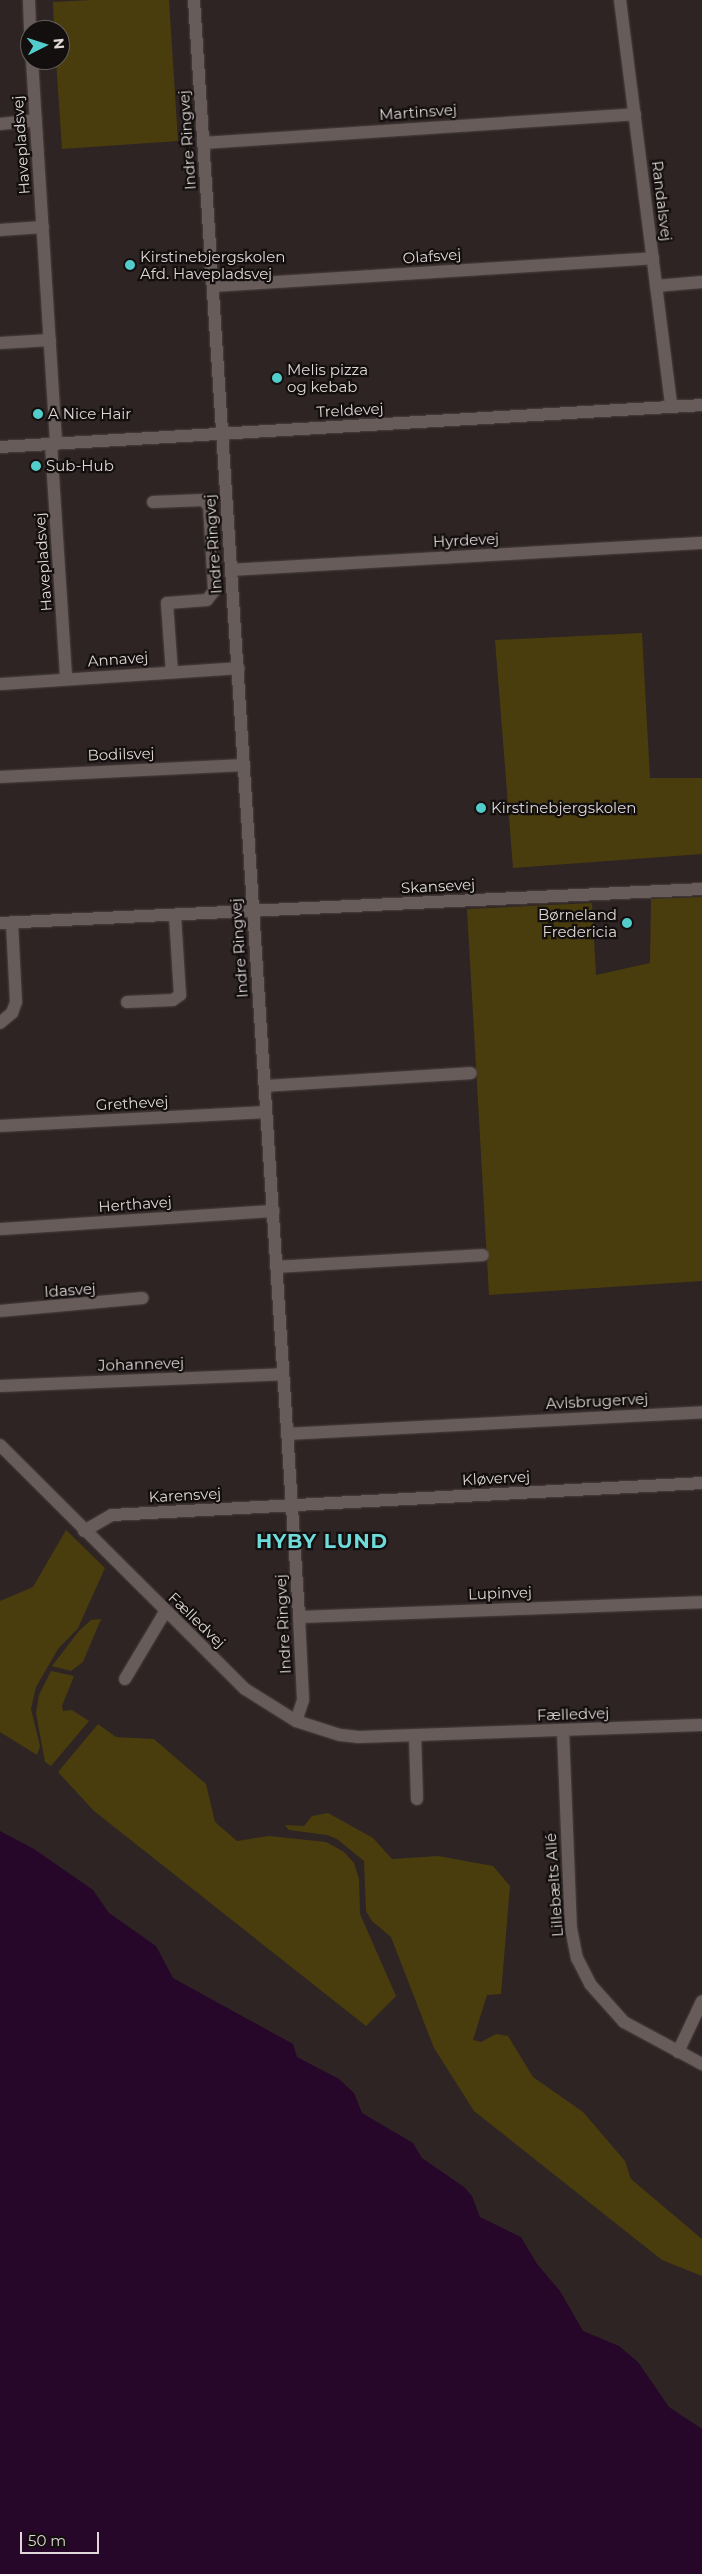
<!DOCTYPE html>
<meta charset="utf-8">
<style>
body{margin:0}
#map{position:relative;width:702px;height:2574px;overflow:hidden;background:#2e2423;font-family:Montserrat,sans-serif}
div>[style]{position:absolute}
[style*='--x']{left:calc(var(--x)*1px);top:calc(var(--y)*1px);width:calc(var(--w)*1px);rotate:calc(var(--a)*1deg)}
.green>*{inset:0;background:#493d0e}
.water>*{inset:0;background:#26072a}
.roads{filter:drop-shadow(0 0 1px #4a4241) drop-shadow(0 0 1px #4a4241)}
.minor>*{height:12px;margin:-6px;padding:0 6px;transform-origin:6px;border-radius:6px;background:#685c5a}
.dots>*{width:14px;height:14px;translate:-50% -50%;box-sizing:border-box;border:2px solid #130f0e;border-radius:50%}
span{translate:-50% -50%;white-space:nowrap;text-align:center;line-height:1.15;-webkit-text-stroke:4.5px #130f0e;paint-order:stroke}
.street-label{font-size:15px;color:#ded7d6}
.poi-label{font-size:15px;color:#ded7d6}
.left{translate:0 -50%;text-align:left}
.right{translate:-100% -50%;text-align:right}
.district-label{font-size:20px;color:#6edad9;font-weight:700;letter-spacing:1px}
.north{position:absolute;left:20px;top:20px;width:50px;height:50px;box-sizing:border-box;background:#130f0e;border:1px solid #645f5e;border-radius:50%;rotate:85deg;font-size:14px;font-weight:700;line-height:20px;text-align:center;color:#ded7d6}
.north::after{content:'';display:block;margin:auto;width:18px;height:22px;background:#52cdcc;clip-path:polygon(50% 0,100% 100%,50% 72%,0 100%)}
.scale{position:absolute;left:20px;top:2532px;width:79px;height:22px;box-sizing:border-box;border:2px solid #ded7d6;border-top:0;padding-left:6px;font-size:15px;line-height:18px;white-space:nowrap;color:#ded7d6;-webkit-text-stroke:4px #130f0e;paint-order:stroke}
</style>
<div id="map">
<div class="green">
<div style="clip-path:polygon(91px 0,169px 0,178px 141px,62px 149px,56px 60px,60px 60px,60px 30px,54px 30px,53px 2px)"></div>
<div style="clip-path:polygon(642px 633px,650px 778px,702px 778px,702px 854px,513px 868px,495px 640px)"></div>
<div style="clip-path:polygon(702px 897px,702px 1281px,489px 1295px,467px 909px,592px 903px,596px 975px,650px 963px,651px 899px)"></div>
<div style="clip-path:polygon(66px 1530px,105px 1568px,78px 1628px,58px 1649px,36px 1687px,31px 1709px,40px 1746px,37px 1755px,0 1732px,0 1601px,33px 1587px)"></div>
<div style="clip-path:polygon(101px 1619px,83px 1662px,71px 1671px,52px 1666px,79px 1631px,91px 1620px)"></div>
<div style="clip-path:polygon(51px 1671px,74px 1676px,62px 1706px,63px 1711px,72px 1710px,89px 1721px,51px 1766px,45px 1762px,36px 1713px,39px 1695px)"></div>
<div style="clip-path:polygon(98px 1724px,116px 1737px,154px 1739px,206px 1784px,215px 1822px,237px 1841px,269px 1836px,326px 1842px,344px 1852px,354px 1863px,359px 1879px,360px 1914px,396px 1996px,366px 2026px,94px 1811px,58px 1772px)"></div>
<div style="clip-path:polygon(328px 1813px,373px 1838px,392px 1859px,438px 1856px,493px 1866px,510px 1886px,501px 1994px,487px 1995px,473px 2040px,481px 2042px,496px 2034px,508px 2036px,533px 2077px,583px 2112px,625px 2161px,631px 2179px,702px 2239px,702px 2276px,662px 2260px,474px 2111px,434px 2048px,391px 1937px,372px 1921px,366px 1911px,364px 1861px,337px 1839px,327px 1835px,289px 1830px,285px 1825px,304px 1826px,312px 1816px)"></div>
</div>
<div class="water">
<div style="clip-path:polygon(0 1831px,34px 1849px,93px 1890px,109px 1913px,156px 1946px,173px 1978px,293px 2044px,297px 2057px,339px 2079px,354px 2093px,362px 2113px,413px 2143px,422px 2158px,464px 2187px,472px 2196px,480px 2217px,521px 2237px,537px 2264px,560px 2291px,583px 2331px,619px 2346px,638px 2362px,669px 2407px,702px 2429px,702px 2574px,0 2574px)"></div>
</div>
<div class="roads">
<div class="minor">
<div style="--x:29;--y:0;--w:30;--a:88"></div>
<div style="--x:194;--y:0;--w:1620;--a:86.28"></div>
<div style="--x:299;--y:1617;--w:83;--a:87.2"></div>
<div style="--x:303;--y:1700;--w:22;--a:108"></div>
<div style="--x:620;--y:0;--w:409;--a:82.8"></div>
<div style="--x:32;--y:60;--w:385;--a:86.4"></div>
<div style="--x:0;--y:124;--w:36;--a:-6"></div>
<div style="--x:203;--y:143;--w:433;--a:-3.8"></div>
<div style="--x:0;--y:230;--w:43;--a:-4"></div>
<div style="--x:213;--y:286;--w:441;--a:-3.6"></div>
<div style="--x:656;--y:286;--w:46;--a:-5"></div>
<div style="--x:0;--y:343;--w:50;--a:-3.4"></div>
<div style="--x:51;--y:444;--w:235;--a:86.3"></div>
<div style="--x:0;--y:447;--w:703;--a:-3.42"></div>
<div style="--x:153;--y:502;--w:50;--a:-2.3"></div>
<div style="--x:203;--y:500;--w:8;--a:45"></div>
<div style="--x:209;--y:506;--w:85;--a:86.6"></div>
<div style="--x:214;--y:591;--w:11;--a:128"></div>
<div style="--x:207;--y:600;--w:40;--a:175.7"></div>
<div style="--x:167;--y:603;--w:69;--a:85.9"></div>
<div style="--x:231;--y:570;--w:472;--a:-3.3"></div>
<div style="--x:0;--y:684;--w:239;--a:-3.8"></div>
<div style="--x:0;--y:777;--w:244;--a:-2.8"></div>
<div style="--x:0;--y:923;--w:703;--a:-2.77"></div>
<div style="--x:127;--y:1002;--w:46;--a:-2.5"></div>
<div style="--x:173;--y:1000;--w:9;--a:-36"></div>
<div style="--x:180;--y:995;--w:80;--a:-93.6"></div>
<div style="--x:0;--y:1023;--w:16;--a:-40"></div>
<div style="--x:12;--y:1013;--w:12;--a:-70"></div>
<div style="--x:16;--y:1002;--w:80;--a:-92.9"></div>
<div style="--x:265;--y:1086;--w:206;--a:-3.6"></div>
<div style="--x:0;--y:1126;--w:266;--a:-3"></div>
<div style="--x:0;--y:1229;--w:274;--a:-3.8"></div>
<div style="--x:276;--y:1267;--w:207;--a:-3.3"></div>
<div style="--x:0;--y:1311;--w:143;--a:-5.2"></div>
<div style="--x:0;--y:1386;--w:283;--a:-2.4"></div>
<div style="--x:287;--y:1434;--w:416;--a:-3"></div>
<div style="--x:0;--y:1445;--w:346;--a:44.9"></div>
<div style="--x:245;--y:1689;--w:60;--a:32.1"></div>
<div style="--x:296;--y:1721;--w:46;--a:17.7"></div>
<div style="--x:340;--y:1735;--w:19;--a:6"></div>
<div style="--x:359;--y:1737;--w:343;--a:-2"></div>
<div style="--x:84;--y:1531;--w:32;--a:-30"></div>
<div style="--x:112;--y:1515;--w:591;--a:-3.1"></div>
<div style="--x:299;--y:1617;--w:403;--a:-2.1"></div>
<div style="--x:125;--y:1679;--w:78;--a:-59.2"></div>
<div style="--x:563;--y:1731;--w:197;--a:87.7"></div>
<div style="--x:571;--y:1928;--w:31;--a:79"></div>
<div style="--x:577;--y:1958;--w:29;--a:63"></div>
<div style="--x:590;--y:1984;--w:51;--a:48.2"></div>
<div style="--x:624;--y:2022;--w:89;--a:28.3"></div>
<div style="--x:415;--y:1735;--w:64;--a:88.2"></div>
<div style="--x:678;--y:2052;--w:56;--a:-64.8"></div>
</div>
</div>
<div class="dots">
<div style="left:130px;top:265px;background:#52cdcc"></div>
<div style="left:277px;top:378px;background:#52cdcc"></div>
<div style="left:38px;top:414px;background:#52cdcc"></div>
<div style="left:36px;top:466px;background:#52cdcc"></div>
<div style="left:481px;top:808px;background:#52cdcc"></div>
<div style="left:627px;top:923px;background:#52cdcc"></div>
</div>
<div class="street-label">
<span style="left:418px;top:112px;rotate:-4deg">Martinsvej</span>
<span style="left:187px;top:140px;rotate:-94deg">Indre Ringvej</span>
<span style="left:21px;top:145px;rotate:-94deg">Havepladsvej</span>
<span style="left:662px;top:201px;rotate:83deg">Randalsvej</span>
<span style="left:432px;top:256px;rotate:-4deg">Olafsvej</span>
<span style="left:350px;top:410px;rotate:-3deg">Treldevej</span>
<span style="left:466px;top:540px;rotate:-3deg">Hyrdevej</span>
<span style="left:213px;top:544px;rotate:-94deg">Indre Ringvej</span>
<span style="left:43px;top:562px;rotate:-94deg">Havepladsvej</span>
<span style="left:118px;top:659px;rotate:-4deg">Annavej</span>
<span style="left:121px;top:754px;rotate:-2deg">Bodilsvej</span>
<span style="left:438px;top:886px;rotate:-3deg">Skansevej</span>
<span style="left:239px;top:948px;rotate:-94deg">Indre Ringvej</span>
<span style="left:132px;top:1103px;rotate:-3deg">Grethevej</span>
<span style="left:135px;top:1204px;rotate:-4deg">Herthavej</span>
<span style="left:70px;top:1290px;rotate:-4deg">Idasvej</span>
<span style="left:141px;top:1364px;rotate:-2deg">Johannevej</span>
<span style="left:597px;top:1401px;rotate:-3deg">Avlsbrugervej</span>
<span style="left:496px;top:1478px;rotate:-3deg">Kløvervej</span>
<span style="left:185px;top:1495px;rotate:-3deg">Karensvej</span>
<span style="left:500px;top:1593px;rotate:-2deg">Lupinvej</span>
<span style="left:197px;top:1620px;rotate:44deg">Fælledvej</span>
<span style="left:283px;top:1624px;rotate:-93deg">Indre Ringvej</span>
<span style="left:573px;top:1714px;rotate:-2deg">Fælledvej</span>
<span style="left:554px;top:1885px;rotate:-94deg">Lillebælts Allé</span>
</div>
<div class="poi-label">
<span class="left" style="left:140px;top:265px">Kirstinebjergskolen<br>Afd. Havepladsvej</span>
<span class="left" style="left:287px;top:378px">Melis pizza<br>og kebab</span>
<span class="left" style="left:48px;top:414px">A Nice Hair</span>
<span class="left" style="left:46px;top:466px">Sub-Hub</span>
<span class="left" style="left:491px;top:808px">Kirstinebjergskolen</span>
<span class="right" style="left:617px;top:923px">Børneland<br>Fredericia</span>
</div>
<div class="district-label">
<span style="left:322px;top:1541px">HYBY LUND</span>
</div>
<div class="north">N</div>
<div class="scale">50 m</div>
</div>
